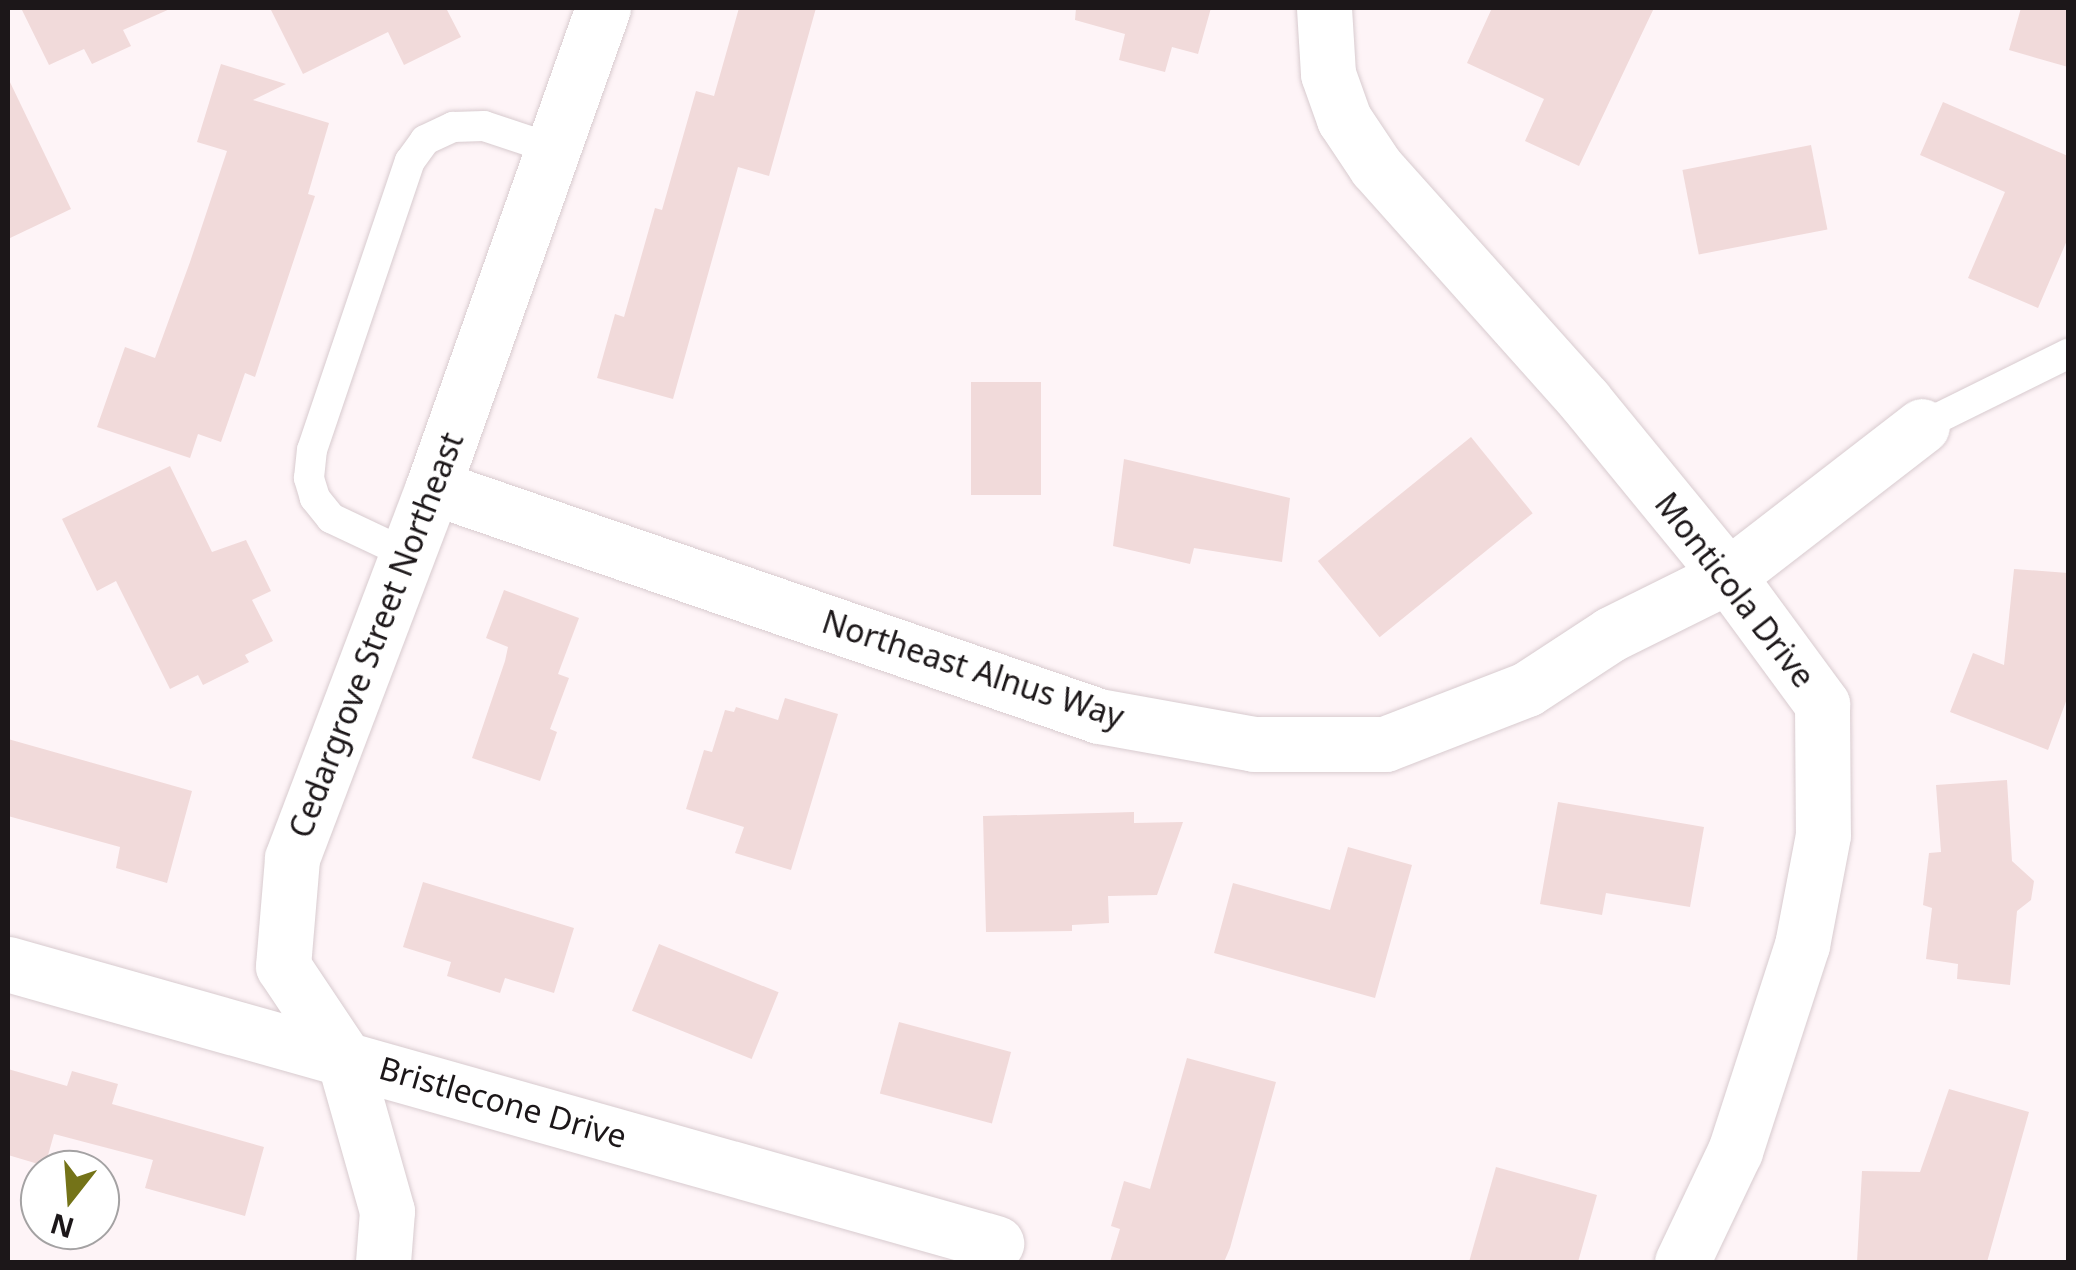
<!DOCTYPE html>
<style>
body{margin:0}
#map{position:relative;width:2076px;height:1270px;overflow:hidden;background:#fef4f7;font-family:"Noto Sans",sans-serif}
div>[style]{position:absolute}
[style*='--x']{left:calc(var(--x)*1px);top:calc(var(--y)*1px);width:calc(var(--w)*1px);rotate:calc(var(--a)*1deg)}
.building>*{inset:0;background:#f1dada;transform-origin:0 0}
.roads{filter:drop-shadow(0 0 2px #d8cbcf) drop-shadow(0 0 2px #d8cbcf)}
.lane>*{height:30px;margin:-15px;padding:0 15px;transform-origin:15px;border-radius:15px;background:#fff}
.street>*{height:55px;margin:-27.5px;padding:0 27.5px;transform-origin:27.5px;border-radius:27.5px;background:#fff}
span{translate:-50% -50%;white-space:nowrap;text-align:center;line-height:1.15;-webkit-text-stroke:9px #fff;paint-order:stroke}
.street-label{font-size:32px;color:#1c1719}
.frame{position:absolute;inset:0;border:10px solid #1c1719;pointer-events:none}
.north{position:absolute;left:20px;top:1150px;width:100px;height:100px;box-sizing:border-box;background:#fff;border:2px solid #a4a2a3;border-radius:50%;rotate:197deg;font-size:28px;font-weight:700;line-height:40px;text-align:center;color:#1c1719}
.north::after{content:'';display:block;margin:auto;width:35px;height:45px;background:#747318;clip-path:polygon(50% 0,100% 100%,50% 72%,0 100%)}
</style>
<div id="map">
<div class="building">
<div style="clip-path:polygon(21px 8px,172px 8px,123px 30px,131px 46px,92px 64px,84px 49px,49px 65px)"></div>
<div style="clip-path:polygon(270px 8px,446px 8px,461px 37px,404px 65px,388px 32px,303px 74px)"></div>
<div style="clip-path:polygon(739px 8px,816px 8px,769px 176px,738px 167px,673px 399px,597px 378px,615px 314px,624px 317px,655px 208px,662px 210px,696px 91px,714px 96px)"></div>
<div style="clip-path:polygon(1076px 8px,1211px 8px,1198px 54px,1172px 47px,1165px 72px,1119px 60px,1125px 34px,1075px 20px)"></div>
<div style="clip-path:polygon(1492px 8px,1654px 8px,1579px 166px,1525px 141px,1544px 99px,1467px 63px)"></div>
<div style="clip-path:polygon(2021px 8px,2068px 8px,2068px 67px,2009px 50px)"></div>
<div style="clip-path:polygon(221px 64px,286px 84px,253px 100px,329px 123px,308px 194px,315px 196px,255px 377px,245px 373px,221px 442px,198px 434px,190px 458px,97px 427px,125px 347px,155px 358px,190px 262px,227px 151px,197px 142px)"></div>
<div style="clip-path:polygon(8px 78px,71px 209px,8px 239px)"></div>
<div style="clip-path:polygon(1943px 102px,2068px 156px,2068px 238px,2038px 308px,1968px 278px,2005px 192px,1920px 155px)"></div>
<div style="left:1811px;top:145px;width:86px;height:131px;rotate:79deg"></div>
<div style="left:971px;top:382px;width:70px;height:113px"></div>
<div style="left:1471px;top:437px;width:98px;height:197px;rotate:51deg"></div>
<div style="clip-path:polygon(1124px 459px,1290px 498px,1282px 562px,1194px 548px,1190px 564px,1113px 546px)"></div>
<div style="clip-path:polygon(170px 466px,212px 552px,246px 540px,271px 591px,252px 600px,273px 641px,245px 655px,249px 662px,203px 685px,198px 675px,170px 689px,116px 581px,97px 591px,62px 519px)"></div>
<div style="clip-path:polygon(2014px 569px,2068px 573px,2068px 696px,2048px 750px,1950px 712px,1973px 653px,2004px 665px)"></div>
<div style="clip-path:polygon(504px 590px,579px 618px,558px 674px,569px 678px,550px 729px,557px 732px,540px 781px,472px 758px,505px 661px,508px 647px,486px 638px)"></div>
<div style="clip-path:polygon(785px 698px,838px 714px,791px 870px,735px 853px,744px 827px,686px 809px,704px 750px,712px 752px,725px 710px,734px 712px,736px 707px,778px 720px)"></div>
<div style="clip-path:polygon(8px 739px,192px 791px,167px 883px,116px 868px,120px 847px,8px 816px)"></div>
<div style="clip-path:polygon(2007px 780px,2012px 861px,2034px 881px,2031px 900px,2017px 911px,2010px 985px,1957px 979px,1958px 964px,1926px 959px,1932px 908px,1923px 905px,1929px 853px,1941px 852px,1936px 785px)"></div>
<div style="clip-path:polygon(1558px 802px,1704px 827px,1690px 907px,1606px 893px,1602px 915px,1540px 904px)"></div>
<div style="clip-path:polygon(1134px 812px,1134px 823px,1183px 822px,1157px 895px,1108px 896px,1109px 923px,1072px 925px,1072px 931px,986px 932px,983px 816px)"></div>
<div style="clip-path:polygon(1348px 847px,1412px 865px,1375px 998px,1214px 953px,1233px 883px,1330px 910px)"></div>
<div style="clip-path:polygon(423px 882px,574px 928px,554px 993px,505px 978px,500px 993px,447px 976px,451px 962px,403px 947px)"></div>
<div style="left:659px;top:944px;width:129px;height:72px;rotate:22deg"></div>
<div style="left:899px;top:1022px;width:116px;height:74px;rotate:15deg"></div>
<div style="clip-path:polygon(1187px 1058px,1276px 1082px,1230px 1248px,1224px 1262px,1110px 1262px,1120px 1229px,1111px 1226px,1124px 1181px,1150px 1189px)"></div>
<div style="clip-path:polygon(8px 1069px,67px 1086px,72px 1071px,118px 1084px,112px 1104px,264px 1147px,245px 1216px,145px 1188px,153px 1160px,54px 1134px,45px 1166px,8px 1155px)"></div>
<div style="clip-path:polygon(1949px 1089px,2029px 1112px,1987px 1262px,1857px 1262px,1862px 1171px,1920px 1172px)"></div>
<div style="clip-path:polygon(1496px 1167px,1597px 1195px,1578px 1262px,1469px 1262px)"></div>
</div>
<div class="roads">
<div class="lane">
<div style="--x:1922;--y:426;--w:163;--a:-26.3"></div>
<div style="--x:407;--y:554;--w:84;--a:-154.7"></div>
<div style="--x:331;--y:518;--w:26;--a:-129"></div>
<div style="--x:315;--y:498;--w:21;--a:-107"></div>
<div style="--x:309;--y:478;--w:28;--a:-84"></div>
<div style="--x:312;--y:450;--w:305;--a:-71.3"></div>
<div style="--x:410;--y:161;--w:26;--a:-54"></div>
<div style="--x:425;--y:140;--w:31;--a:-25"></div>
<div style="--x:453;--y:127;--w:31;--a:-2"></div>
<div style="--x:484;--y:126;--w:73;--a:18.4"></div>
</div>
<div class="street">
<div style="--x:1324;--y:8;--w:66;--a:86.5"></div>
<div style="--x:1328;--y:74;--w:48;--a:70.4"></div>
<div style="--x:1344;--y:119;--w:58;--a:56.3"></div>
<div style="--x:1376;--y:167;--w:314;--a:48.2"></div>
<div style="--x:1585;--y:401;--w:226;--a:50.7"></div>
<div style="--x:1728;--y:576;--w:159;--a:53.7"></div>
<div style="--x:1822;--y:704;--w:131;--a:89.6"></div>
<div style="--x:1823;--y:835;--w:112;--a:100.8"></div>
<div style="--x:1802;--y:945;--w:217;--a:108"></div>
<div style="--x:1735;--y:1151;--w:123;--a:115.5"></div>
<div style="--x:433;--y:487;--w:704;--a:18.98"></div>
<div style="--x:1099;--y:716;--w:158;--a:10.2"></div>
<div style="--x:1254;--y:744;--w:131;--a:0"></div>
<div style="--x:1385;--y:744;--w:152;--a:-21.2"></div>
<div style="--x:1527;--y:689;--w:100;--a:-33.2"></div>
<div style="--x:1611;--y:634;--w:131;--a:-26.4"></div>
<div style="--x:1728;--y:576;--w:245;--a:-37.7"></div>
<div style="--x:8;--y:964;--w:1027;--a:15.77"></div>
<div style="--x:383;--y:1262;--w:51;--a:-85.5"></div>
<div style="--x:387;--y:1211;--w:161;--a:-105.8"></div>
<div style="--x:343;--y:1056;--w:108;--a:-123.7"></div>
<div style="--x:283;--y:966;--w:108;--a:-85.2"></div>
<div style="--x:292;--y:858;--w:397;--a:-69.2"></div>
<div style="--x:433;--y:487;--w:508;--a:-70.46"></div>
</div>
</div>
<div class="street-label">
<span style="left:1735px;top:590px;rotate:52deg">Monticola Drive</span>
<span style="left:376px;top:635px;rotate:-69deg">Cedargrove Street Northeast</span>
<span style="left:973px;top:669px;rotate:18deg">Northeast Alnus Way</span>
<span style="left:503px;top:1102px;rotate:16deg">Bristlecone Drive</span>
</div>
<div class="frame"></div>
<div class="north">N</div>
</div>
